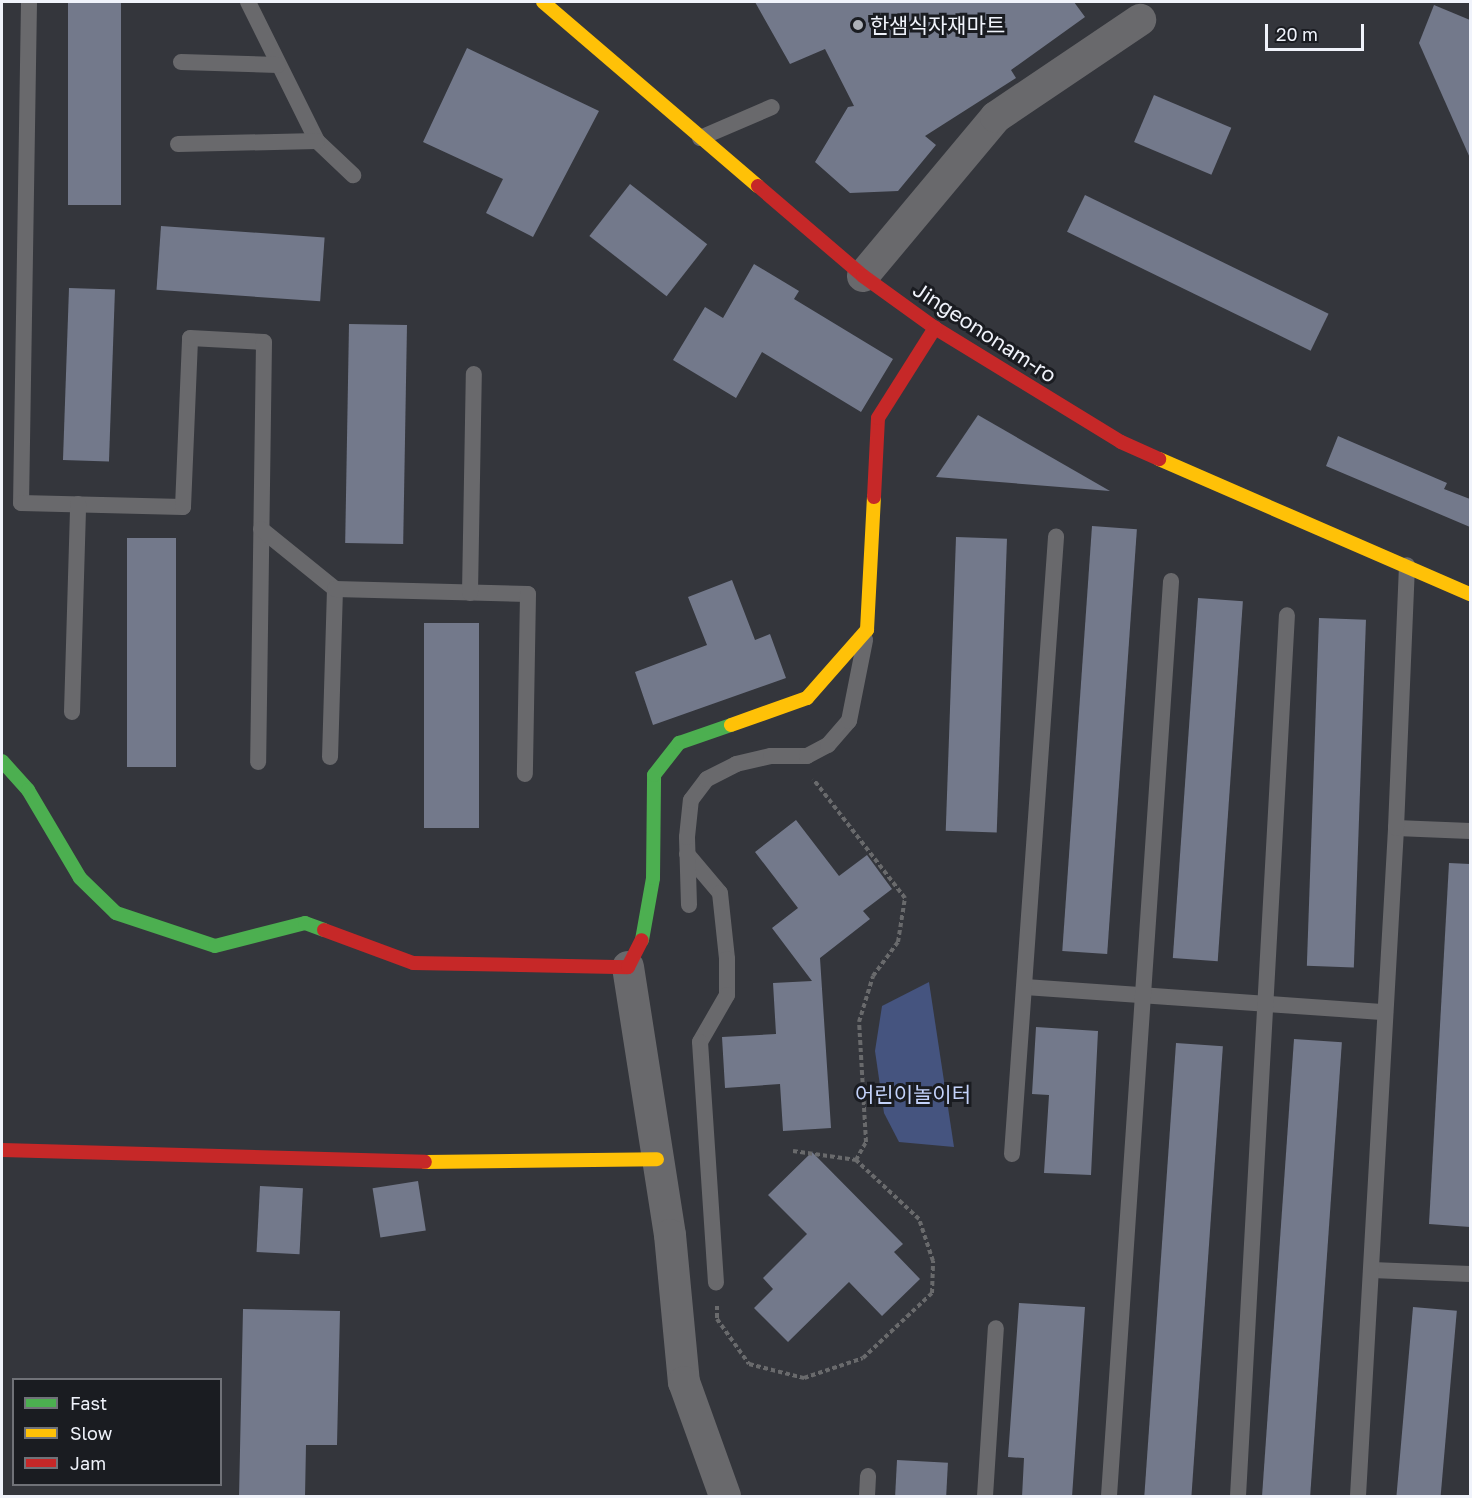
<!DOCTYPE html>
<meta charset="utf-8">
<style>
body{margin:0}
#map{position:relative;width:1472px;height:1498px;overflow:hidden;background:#34363c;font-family:"Golos Text","Noto Sans KR",sans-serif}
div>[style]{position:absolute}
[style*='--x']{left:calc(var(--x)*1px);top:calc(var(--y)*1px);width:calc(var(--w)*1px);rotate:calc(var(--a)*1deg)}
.green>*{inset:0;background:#45547f}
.building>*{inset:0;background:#73798b;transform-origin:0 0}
.path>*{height:4px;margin-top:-2px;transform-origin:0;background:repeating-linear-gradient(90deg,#696a6c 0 4.5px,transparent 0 7.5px)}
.lane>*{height:16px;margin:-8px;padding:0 8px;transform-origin:8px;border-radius:8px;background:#69696c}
.street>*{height:32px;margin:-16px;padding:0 16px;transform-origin:16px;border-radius:16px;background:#69696c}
.fast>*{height:14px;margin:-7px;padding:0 7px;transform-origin:7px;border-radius:7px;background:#4caf50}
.slow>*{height:14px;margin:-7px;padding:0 7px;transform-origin:7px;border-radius:7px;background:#ffc107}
.jam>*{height:14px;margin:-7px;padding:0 7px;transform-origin:7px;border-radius:7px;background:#c62828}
.dots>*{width:16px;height:16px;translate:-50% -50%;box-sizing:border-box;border:3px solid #1a1c21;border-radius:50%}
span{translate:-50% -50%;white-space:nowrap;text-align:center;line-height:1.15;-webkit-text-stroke:6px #1a1c21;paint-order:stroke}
.poi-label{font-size:21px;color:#f0f3fb}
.left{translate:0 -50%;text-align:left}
.street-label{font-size:21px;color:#f0f3fb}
.park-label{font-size:21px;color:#c4d3fb}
.frame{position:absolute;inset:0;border:3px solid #f0f3fb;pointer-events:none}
.legend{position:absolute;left:12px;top:1378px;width:210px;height:108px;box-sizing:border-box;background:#1a1c21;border:2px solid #707278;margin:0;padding:8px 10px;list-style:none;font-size:18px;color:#f0f3fb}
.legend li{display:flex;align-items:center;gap:12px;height:30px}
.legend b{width:30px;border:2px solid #707278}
.scale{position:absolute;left:1265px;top:24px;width:99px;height:27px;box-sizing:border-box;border:3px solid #f0f3fb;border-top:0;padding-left:8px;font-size:18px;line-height:21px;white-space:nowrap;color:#f0f3fb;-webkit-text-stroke:4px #1a1c21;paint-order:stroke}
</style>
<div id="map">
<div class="green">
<div style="clip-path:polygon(929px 982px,954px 1147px,899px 1142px,884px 1113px,875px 1051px,882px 1006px)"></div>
</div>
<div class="building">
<div style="left:68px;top:2px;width:53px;height:203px"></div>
<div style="clip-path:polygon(755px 2px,1074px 2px,1085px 17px,1011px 70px,1016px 78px,925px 136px,936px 145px,898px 191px,850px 193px,815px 162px,848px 107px,854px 106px,825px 49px,790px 64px)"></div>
<div style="clip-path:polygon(1434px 5px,1470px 20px,1470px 158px,1419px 43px)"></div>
<div style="clip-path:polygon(467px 48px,599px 111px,533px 237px,486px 213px,503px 179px,423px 142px)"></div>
<div style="left:1154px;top:95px;width:84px;height:51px;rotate:23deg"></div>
<div style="left:630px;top:184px;width:98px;height:66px;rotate:38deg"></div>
<div style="left:1085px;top:195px;width:271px;height:41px;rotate:26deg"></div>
<div style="left:161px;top:226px;width:164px;height:64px;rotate:4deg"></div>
<div style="clip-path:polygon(754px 264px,799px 291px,794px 299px,893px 359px,861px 412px,762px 352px,736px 398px,673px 360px,705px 307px,723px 318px)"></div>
<div style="left:69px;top:288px;width:46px;height:172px;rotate:2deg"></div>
<div style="left:349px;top:324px;width:58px;height:219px;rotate:1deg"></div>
<div style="clip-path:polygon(978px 415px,1110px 491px,936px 477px)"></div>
<div style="clip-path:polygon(1338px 436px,1447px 483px,1444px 489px,1470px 499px,1470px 527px,1326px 466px)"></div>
<div style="left:1092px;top:526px;width:45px;height:426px;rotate:4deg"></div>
<div style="left:956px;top:537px;width:51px;height:294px;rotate:2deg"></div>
<div style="left:127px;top:538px;width:49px;height:229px"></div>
<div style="clip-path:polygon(732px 580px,755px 640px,770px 634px,786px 678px,653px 725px,635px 672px,707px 645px,688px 597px)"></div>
<div style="left:1198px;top:598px;width:45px;height:361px;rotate:4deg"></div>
<div style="left:1319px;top:618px;width:47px;height:348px;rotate:2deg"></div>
<div style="left:479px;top:623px;width:205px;height:55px;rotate:90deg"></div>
<div style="clip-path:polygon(796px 820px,839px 876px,867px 855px,892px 889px,863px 911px,870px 919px,820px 958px,831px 1128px,783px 1131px,780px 1084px,725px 1088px,722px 1037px,776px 1034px,773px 983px,812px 981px,772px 928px,798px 908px,755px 852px)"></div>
<div style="clip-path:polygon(1449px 863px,1470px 864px,1470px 1227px,1429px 1224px)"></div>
<div style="clip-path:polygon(1036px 1027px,1098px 1031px,1091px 1175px,1044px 1173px,1049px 1095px,1032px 1094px)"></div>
<div style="left:1294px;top:1039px;width:48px;height:459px;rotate:4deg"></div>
<div style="left:1176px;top:1043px;width:47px;height:455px;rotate:4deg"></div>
<div style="clip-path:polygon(812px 1152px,903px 1244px,894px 1252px,920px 1279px,882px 1316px,849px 1282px,788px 1342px,754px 1308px,773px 1289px,763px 1278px,807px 1234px,768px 1195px)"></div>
<div style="left:418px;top:1181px;width:50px;height:46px;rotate:81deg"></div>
<div style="left:260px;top:1186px;width:43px;height:66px;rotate:3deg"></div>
<div style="clip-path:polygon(1019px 1303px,1085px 1307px,1072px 1497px,1022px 1497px,1024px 1458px,1008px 1457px)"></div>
<div style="left:1413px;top:1307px;width:44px;height:191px;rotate:5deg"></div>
<div style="clip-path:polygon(243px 1309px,340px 1311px,337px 1445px,306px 1445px,305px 1497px,239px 1497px)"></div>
<div style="left:897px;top:1460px;width:51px;height:37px;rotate:3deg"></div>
</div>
<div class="path">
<div style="--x:793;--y:1151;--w:64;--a:8.1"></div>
<div style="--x:717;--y:1306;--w:13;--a:90"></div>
<div style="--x:717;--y:1319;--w:55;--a:54.6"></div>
<div style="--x:749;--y:1364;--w:57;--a:14.3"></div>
<div style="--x:804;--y:1378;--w:62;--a:-18.7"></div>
<div style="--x:863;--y:1358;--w:95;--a:-43.3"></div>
<div style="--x:932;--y:1293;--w:32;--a:-88"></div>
<div style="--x:933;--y:1261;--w:44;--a:-108.4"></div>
<div style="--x:919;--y:1219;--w:86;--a:-136.9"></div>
<div style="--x:856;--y:1160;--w:21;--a:-61"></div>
<div style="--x:866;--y:1142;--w:120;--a:-93.3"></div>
<div style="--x:859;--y:1022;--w:48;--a:-73.1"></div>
<div style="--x:873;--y:976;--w:42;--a:-53.7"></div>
<div style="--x:898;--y:942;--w:45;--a:-81"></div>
<div style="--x:905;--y:898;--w:150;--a:-127.7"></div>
</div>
<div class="lane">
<div style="--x:29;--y:2;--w:501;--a:90.91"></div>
<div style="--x:21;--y:503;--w:162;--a:1.4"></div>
<div style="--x:183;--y:507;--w:169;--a:-87.6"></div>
<div style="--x:190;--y:338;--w:74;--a:3.1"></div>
<div style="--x:264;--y:342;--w:420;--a:90.8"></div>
<div style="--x:248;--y:2;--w:155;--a:63.6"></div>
<div style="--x:317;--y:141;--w:50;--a:43.4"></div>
<div style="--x:181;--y:62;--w:97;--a:1.8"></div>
<div style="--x:700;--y:138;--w:78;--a:-23.3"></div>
<div style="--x:178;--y:144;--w:139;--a:-1.2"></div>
<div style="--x:261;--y:529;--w:95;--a:39"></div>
<div style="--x:335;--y:589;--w:168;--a:91.7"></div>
<div style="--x:335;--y:589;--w:193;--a:1.5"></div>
<div style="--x:528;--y:594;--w:180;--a:91"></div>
<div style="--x:470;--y:593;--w:219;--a:-89"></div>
<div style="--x:72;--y:712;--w:208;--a:-88.3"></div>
<div style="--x:1396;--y:828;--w:74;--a:2.3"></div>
<div style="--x:687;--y:854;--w:51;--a:49.8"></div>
<div style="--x:720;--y:893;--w:66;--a:83.9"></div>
<div style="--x:727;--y:959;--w:36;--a:90"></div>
<div style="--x:727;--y:995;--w:54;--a:119.9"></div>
<div style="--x:700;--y:1042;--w:241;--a:86.2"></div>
<div style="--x:689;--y:905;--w:68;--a:-91.7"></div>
<div style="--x:687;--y:837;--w:37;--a:-84"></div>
<div style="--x:691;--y:800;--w:26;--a:-53"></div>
<div style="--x:707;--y:779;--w:33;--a:-27"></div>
<div style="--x:736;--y:764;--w:36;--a:-13"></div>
<div style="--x:771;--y:756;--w:36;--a:0"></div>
<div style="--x:807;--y:756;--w:24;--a:-28"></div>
<div style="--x:828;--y:745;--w:32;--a:-49"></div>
<div style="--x:849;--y:721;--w:83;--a:-78.8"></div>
<div style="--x:1025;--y:987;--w:361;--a:4"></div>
<div style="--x:1012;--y:1154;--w:619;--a:-85.92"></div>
<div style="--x:1372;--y:1270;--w:98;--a:2.3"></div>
<div style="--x:867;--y:1496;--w:20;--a:-87"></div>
<div style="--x:985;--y:1496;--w:168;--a:-86.3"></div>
<div style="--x:1109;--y:1496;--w:917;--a:-86.12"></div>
<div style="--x:1238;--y:1496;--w:882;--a:-86.82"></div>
<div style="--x:1358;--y:1496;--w:669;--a:-86.74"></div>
<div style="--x:1396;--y:828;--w:263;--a:-87.6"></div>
</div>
<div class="street">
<div style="--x:863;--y:276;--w:207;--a:-50.1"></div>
<div style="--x:996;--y:117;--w:174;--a:-34"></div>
<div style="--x:628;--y:967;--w:271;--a:81.1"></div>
<div style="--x:670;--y:1235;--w:148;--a:84.6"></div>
<div style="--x:684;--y:1382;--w:121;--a:70.2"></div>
</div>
<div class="fast">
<div style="--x:2;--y:761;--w:39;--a:48"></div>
<div style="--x:28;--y:790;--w:102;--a:59.4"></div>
<div style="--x:80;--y:878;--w:50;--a:44.2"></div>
<div style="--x:116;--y:913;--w:104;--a:18.4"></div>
<div style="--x:215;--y:946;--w:93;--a:-14.3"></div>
<div style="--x:305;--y:923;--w:20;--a:20"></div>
<div style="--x:642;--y:940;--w:63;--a:-79.9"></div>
<div style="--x:653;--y:878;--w:103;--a:-89.4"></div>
<div style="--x:654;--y:775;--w:41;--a:-52"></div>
<div style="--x:679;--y:743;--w:55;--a:-19.1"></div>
</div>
<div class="slow">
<div style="--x:543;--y:2;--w:283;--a:40.6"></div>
<div style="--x:1159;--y:459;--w:339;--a:23.5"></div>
<div style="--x:731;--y:725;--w:81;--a:-19.6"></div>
<div style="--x:807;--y:698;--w:91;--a:-48.6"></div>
<div style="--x:867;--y:630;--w:133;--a:-87"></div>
<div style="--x:425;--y:1162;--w:232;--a:-0.7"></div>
</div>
<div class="jam">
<div style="--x:758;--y:186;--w:138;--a:40.6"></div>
<div style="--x:863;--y:276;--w:89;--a:35.8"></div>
<div style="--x:935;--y:328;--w:218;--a:31.5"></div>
<div style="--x:1121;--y:442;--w:42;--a:24.1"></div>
<div style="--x:874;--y:497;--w:79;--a:-87.1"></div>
<div style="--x:878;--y:418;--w:107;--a:-57.7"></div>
<div style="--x:324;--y:930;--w:95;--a:20.3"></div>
<div style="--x:413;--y:963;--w:215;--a:1.1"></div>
<div style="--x:628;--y:967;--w:30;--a:-63"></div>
<div style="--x:2;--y:1150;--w:423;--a:1.6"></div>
</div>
<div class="dots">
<div style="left:858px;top:25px;background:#aeb1b8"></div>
</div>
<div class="poi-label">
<span class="left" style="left:870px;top:25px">한샘식자재마트</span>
</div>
<div class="street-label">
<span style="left:985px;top:332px;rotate:33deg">Jingeononam-ro</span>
</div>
<div class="park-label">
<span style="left:913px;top:1094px">어린이놀이터</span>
</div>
<div class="frame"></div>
<ul class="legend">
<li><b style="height:8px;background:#4caf50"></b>Fast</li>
<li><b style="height:8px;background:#ffc107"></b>Slow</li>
<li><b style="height:8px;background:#c62828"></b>Jam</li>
</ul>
<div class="scale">20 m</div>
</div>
